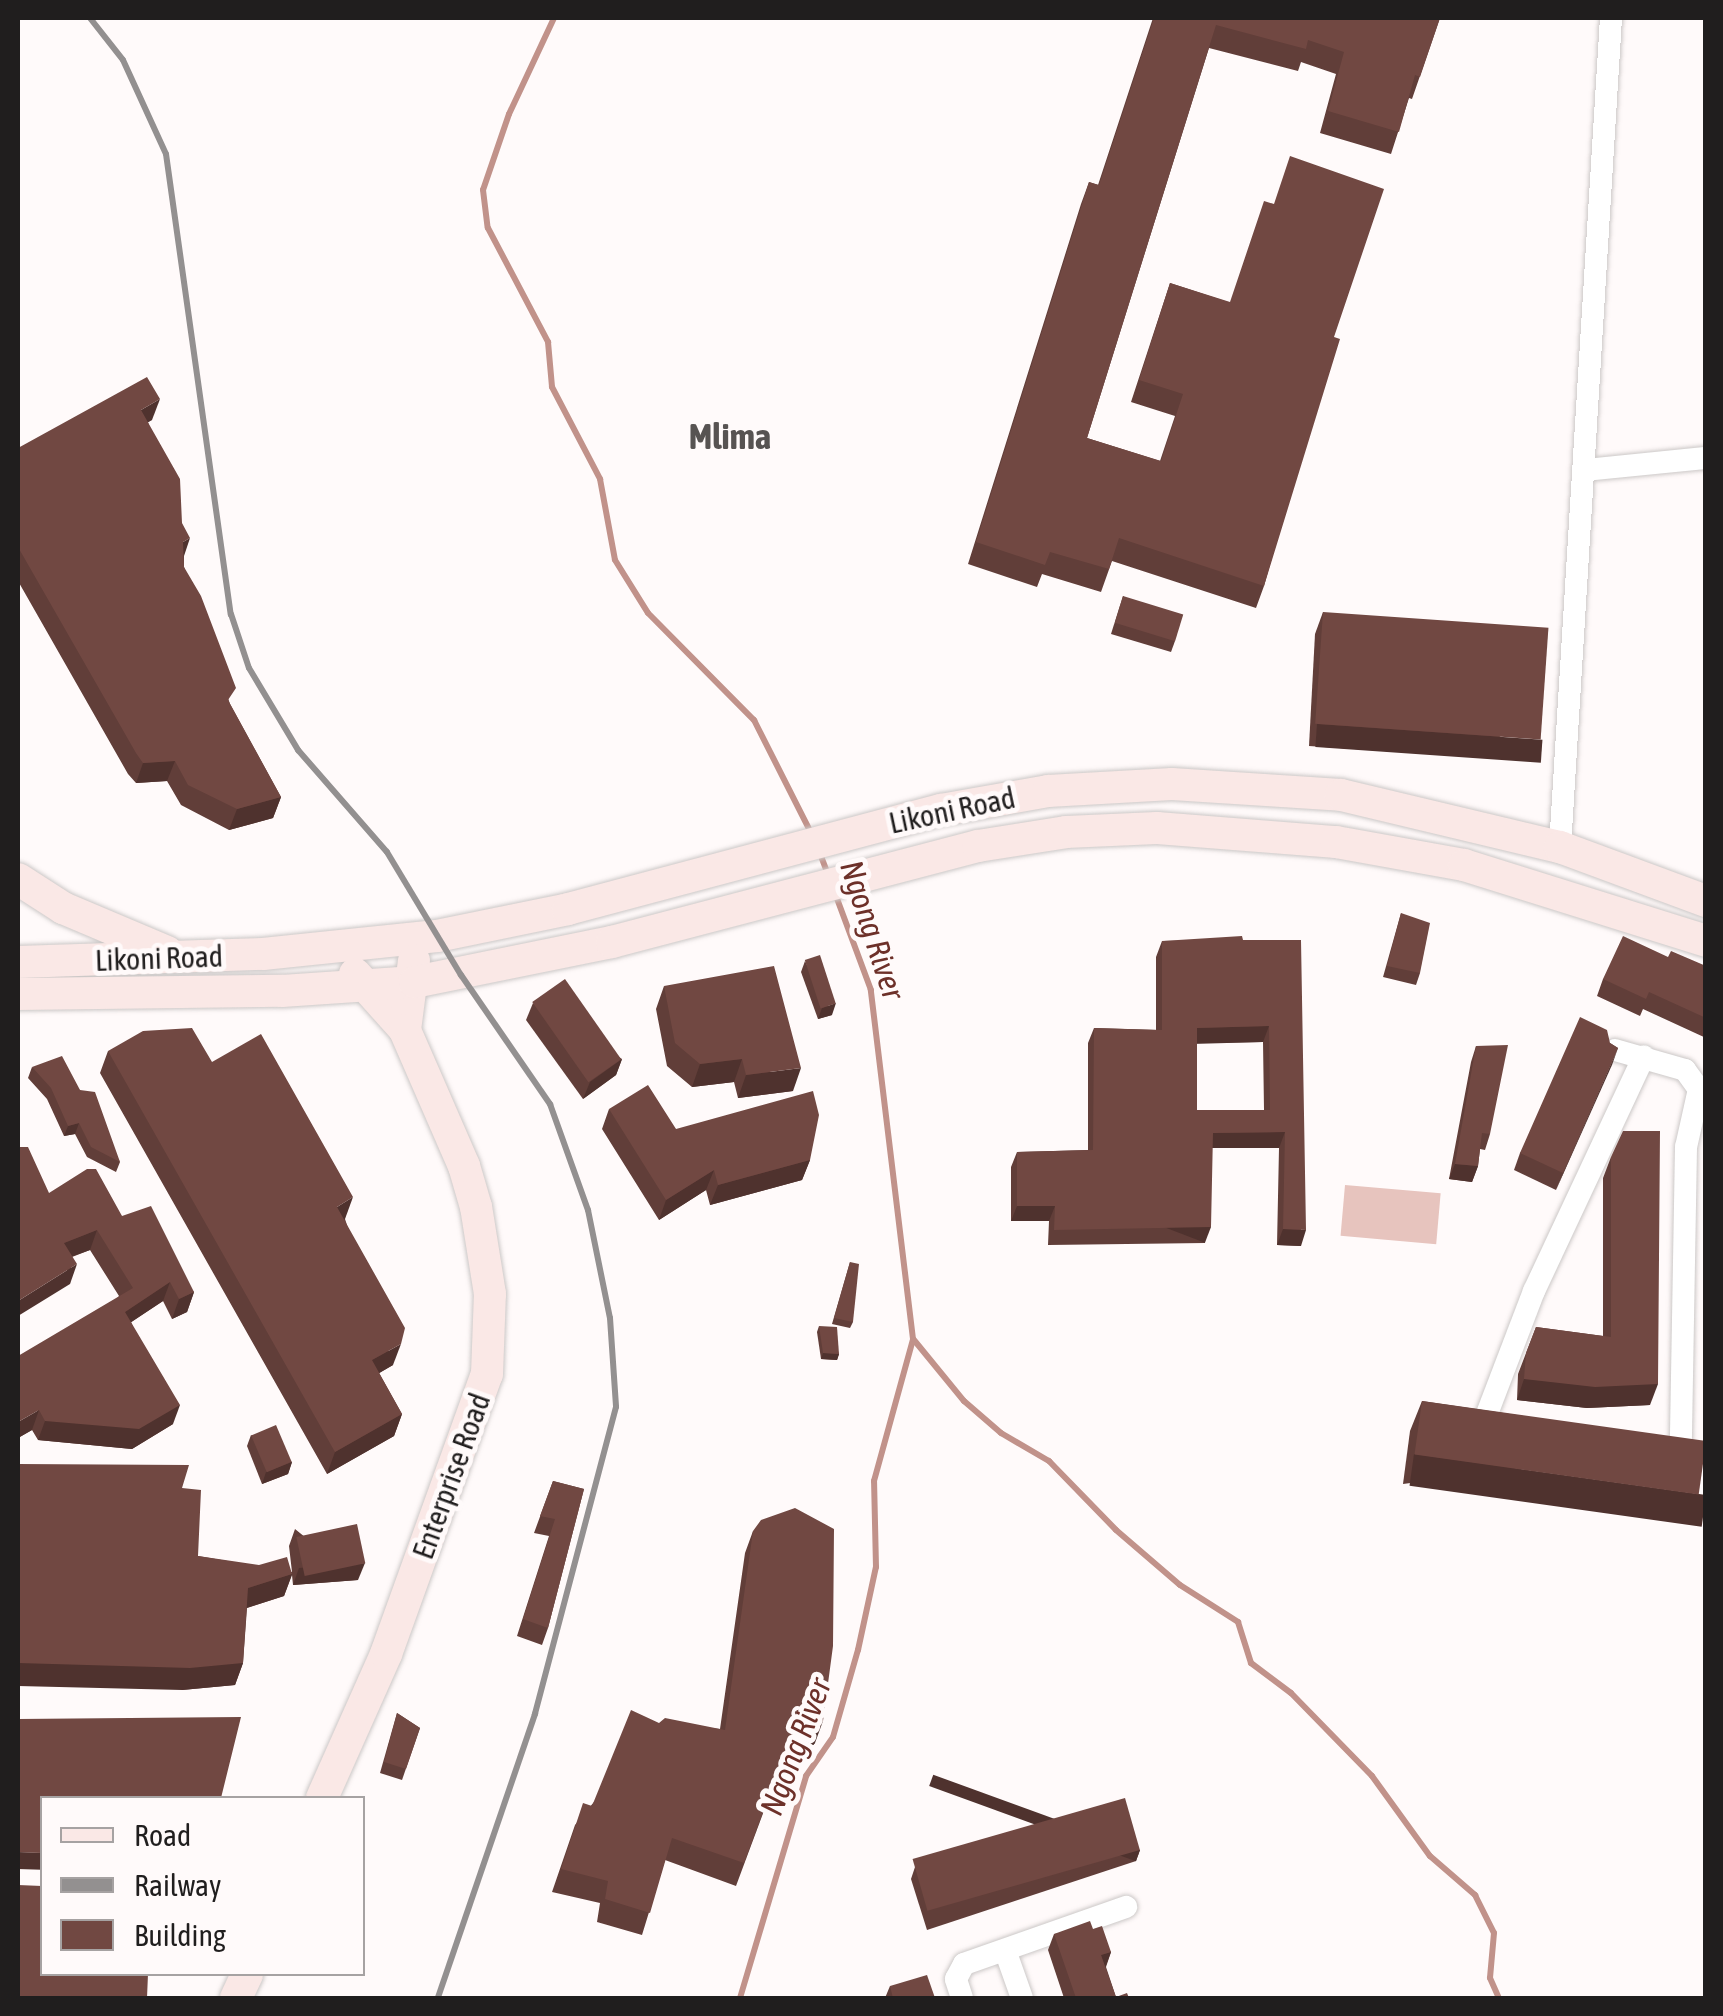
<!DOCTYPE html>
<style>
body{margin:0}
#map{position:relative;width:1723px;height:2016px;overflow:hidden;background:#fffafa;font-family:"Asap Condensed",sans-serif}
div>[style]{position:absolute}
[style*='--x']{left:calc(var(--x)*1px);top:calc(var(--y)*1px);width:calc(var(--w)*1px);rotate:calc(var(--a)*1deg)}
.green>*{inset:0;background:#e7c4be;transform-origin:0 0}
.stream>*{height:6px;margin:-3px;padding:0 3px;transform-origin:3px;border-radius:3px;background:#c1928a}
.roads{filter:drop-shadow(0 0 2px #ccc8c7) drop-shadow(0 0 2px #ccc8c7)}
.minor>*{height:22px;margin:-11px;padding:0 11px;transform-origin:11px;border-radius:11px;background:#fff}
.secondary>*{height:32px;margin:-16px;padding:0 16px;transform-origin:16px;border-radius:16px;background:#fae8e6}
.rail>*{height:6px;margin:-3px;padding:0 3px;transform-origin:3px;border-radius:3px;background:#939090}
.wall>*{inset:0;background:#613e39}
.shaded-wall>*{inset:0;background:#4f322e;transform-origin:0 0}
.building>*{inset:0;background:#714842;transform-origin:0 0}
span{translate:-50% -50%;white-space:nowrap;text-align:center;line-height:1.15;-webkit-text-stroke:10px #fffafa;paint-order:stroke}
.street-label{font-size:30px;color:#201e1e}
.water-label{font-size:32px;color:#6d3029;font-style:italic}
.quarter-label{font-size:35px;color:#575352;font-weight:700}
.frame{position:absolute;inset:0;border:20px solid #201e1e;pointer-events:none}
.legend{position:absolute;left:40px;top:1796px;width:325px;height:180px;box-sizing:border-box;background:#fffafa;border:2px solid #a6a2a2;margin:0;padding:12px 18px;list-style:none;font-size:30px;color:#201e1e}
.legend li{display:flex;align-items:center;gap:20px;height:50px}
.legend b{width:50px;border:2px solid #a6a2a2}
</style>
<div id="map">
<div class="green">
<div style="left:1345px;top:1185px;width:96px;height:51px;rotate:5deg"></div>
</div>
<div class="stream">
<div style="--x:554;--y:18;--w:106;--a:115.1"></div>
<div style="--x:509;--y:114;--w:80;--a:108.9"></div>
<div style="--x:483;--y:190;--w:38;--a:83"></div>
<div style="--x:488;--y:228;--w:129;--a:62.2"></div>
<div style="--x:548;--y:342;--w:45;--a:84.9"></div>
<div style="--x:552;--y:387;--w:104;--a:62.4"></div>
<div style="--x:600;--y:479;--w:82;--a:79.5"></div>
<div style="--x:615;--y:560;--w:62;--a:58.1"></div>
<div style="--x:648;--y:613;--w:151;--a:45.3"></div>
<div style="--x:754;--y:720;--w:129;--a:63.2"></div>
<div style="--x:819;--y:851;--w:28;--a:69"></div>
<div style="--x:914;--y:1340;--w:79;--a:50.7"></div>
<div style="--x:964;--y:1401;--w:49;--a:40.9"></div>
<div style="--x:1001;--y:1433;--w:56;--a:30.3"></div>
<div style="--x:1049;--y:1461;--w:96;--a:45.8"></div>
<div style="--x:1116;--y:1530;--w:84;--a:40.7"></div>
<div style="--x:1180;--y:1585;--w:69;--a:32.5"></div>
<div style="--x:1238;--y:1622;--w:43;--a:72.4"></div>
<div style="--x:1251;--y:1663;--w:50;--a:36.9"></div>
<div style="--x:1291;--y:1693;--w:116;--a:45.7"></div>
<div style="--x:1372;--y:1776;--w:99;--a:54.1"></div>
<div style="--x:1430;--y:1856;--w:60;--a:40.9"></div>
<div style="--x:1475;--y:1895;--w:42;--a:63.4"></div>
<div style="--x:1494;--y:1933;--w:45;--a:95.1"></div>
<div style="--x:1490;--y:1978;--w:22;--a:66"></div>
<div style="--x:740;--y:1998;--w:232;--a:-73.4"></div>
<div style="--x:806;--y:1776;--w:47;--a:-55.3"></div>
<div style="--x:833;--y:1737;--w:91;--a:-74"></div>
<div style="--x:858;--y:1650;--w:85;--a:-77.8"></div>
<div style="--x:876;--y:1567;--w:86;--a:-91.3"></div>
<div style="--x:874;--y:1481;--w:147;--a:-74.6"></div>
<div style="--x:913;--y:1339;--w:352;--a:-96.9"></div>
<div style="--x:871;--y:990;--w:103;--a:-110.4"></div>
</div>
<div class="roads">
<div class="minor">
<div style="--x:1585;--y:470;--w:122;--a:-5.7"></div>
<div style="--x:1560;--y:847;--w:831;--a:-86.48"></div>
<div style="--x:1615;--y:1050;--w:73;--a:15.9"></div>
<div style="--x:1685;--y:1070;--w:24;--a:54"></div>
<div style="--x:1699;--y:1089;--w:59;--a:102.6"></div>
<div style="--x:1686;--y:1147;--w:301;--a:91"></div>
<div style="--x:1482;--y:1427;--w:146;--a:-69.1"></div>
<div style="--x:1534;--y:1291;--w:259;--a:-64.9"></div>
<div style="--x:1005;--y:1950;--w:51;--a:70.5"></div>
<div style="--x:962;--y:1998;--w:20;--a:-108"></div>
<div style="--x:956;--y:1979;--w:17;--a:-62"></div>
<div style="--x:964;--y:1964;--w:172;--a:-19.4"></div>
</div>
<div class="secondary">
<div style="--x:18;--y:879;--w:54;--a:32.8"></div>
<div style="--x:63;--y:908;--w:113;--a:22.9"></div>
<div style="--x:18;--y:962;--w:245;--a:-1.9"></div>
<div style="--x:263;--y:954;--w:175;--a:-5.9"></div>
<div style="--x:437;--y:936;--w:134;--a:-11.6"></div>
<div style="--x:568;--y:909;--w:386;--a:-14.9"></div>
<div style="--x:941;--y:810;--w:109;--a:-10.1"></div>
<div style="--x:1048;--y:791;--w:124;--a:-3.2"></div>
<div style="--x:1172;--y:784;--w:169;--a:3.7"></div>
<div style="--x:1341;--y:795;--w:225;--a:13.4"></div>
<div style="--x:1560;--y:847;--w:156;--a:20.3"></div>
<div style="--x:355;--y:974;--w:75;--a:48.2"></div>
<div style="--x:405;--y:1030;--w:70;--a:-82.6"></div>
<div style="--x:18;--y:994;--w:264;--a:-0.7"></div>
<div style="--x:282;--y:991;--w:133;--a:-3.9"></div>
<div style="--x:415;--y:982;--w:201;--a:-11.5"></div>
<div style="--x:612;--y:942;--w:378;--a:-14.7"></div>
<div style="--x:978;--y:846;--w:89;--a:-9"></div>
<div style="--x:1066;--y:832;--w:91;--a:-2.5"></div>
<div style="--x:1157;--y:828;--w:180;--a:4.5"></div>
<div style="--x:1336;--y:842;--w:130;--a:10.2"></div>
<div style="--x:1464;--y:865;--w:254;--a:17.4"></div>
<div style="--x:322;--y:1798;--w:158;--a:-66"></div>
<div style="--x:386;--y:1654;--w:298;--a:-70.2"></div>
<div style="--x:487;--y:1374;--w:80;--a:-87.9"></div>
<div style="--x:490;--y:1294;--w:88;--a:-99.1"></div>
<div style="--x:476;--y:1207;--w:43;--a:-106.3"></div>
<div style="--x:464;--y:1166;--w:148;--a:-113.5"></div>
<div style="--x:236;--y:1998;--w:26;--a:-65"></div>
</div>
</div>
<div class="rail">
<div style="--x:90;--y:18;--w:53;--a:51.8"></div>
<div style="--x:123;--y:60;--w:103;--a:65.4"></div>
<div style="--x:166;--y:154;--w:465;--a:82"></div>
<div style="--x:231;--y:614;--w:57;--a:71.6"></div>
<div style="--x:249;--y:668;--w:96;--a:59.1"></div>
<div style="--x:298;--y:750;--w:135;--a:48.9"></div>
<div style="--x:387;--y:852;--w:144;--a:59"></div>
<div style="--x:461;--y:975;--w:157;--a:55.4"></div>
<div style="--x:550;--y:1104;--w:113;--a:70.3"></div>
<div style="--x:588;--y:1210;--w:110;--a:78.5"></div>
<div style="--x:610;--y:1318;--w:89;--a:86.1"></div>
<div style="--x:616;--y:1407;--w:318;--a:104.8"></div>
<div style="--x:535;--y:1714;--w:300;--a:108.9"></div>
</div>
<div class="wall">
<div style="clip-path:polygon(1153px 18px,1440px 18px,1412px 99px,1409px 98px,1391px 154px,1320px 133px,1336px 74px,1301px 62px,1298px 71px,1209px 48px,1087px 438px,1160px 461px,1175px 416px,1131px 402px,1170px 283px,1334px 337px,1264px 586px,1256px 608px,1112px 561px,1101px 592px,1042px 574px,1037px 587px,968px 564px,1081px 204px,1089px 182px,1098px 185px)"></div>
<div style="clip-path:polygon(152px 420px,148px 422px,184px 556px,184px 567px,230px 704px,281px 797px,273px 818px,229px 830px,181px 805px,167px 781px,136px 783px,128px 774px,18px 581px,18px 448px)"></div>
<div style="clip-path:polygon(1123px 596px,1175px 641px,1171px 652px,1111px 634px)"></div>
<div style="clip-path:polygon(1323px 612px,1535px 761px,1309px 746px,1315px 634px)"></div>
<div style="clip-path:polygon(1401px 913px,1420px 973px,1416px 985px,1383px 977px)"></div>
<div style="clip-path:polygon(evenodd,1243px 940px,1301px 940px,1301px 1246px,1277px 1245px,1279px 1148px,1212px 1148px,1205px 1243px,1048px 1245px,1049px 1221px,1011px 1221px,1011px 1167px,1017px 1152px,1088px 1150px,1088px 1043px,1094px 1028px,1156px 1030px,1156px 957px,1162px 941px,1243px 940px,1263px 1042px,1264px 1110px,1197px 1110px,1197px 1043px,1263px 1042px)"></div>
<div style="clip-path:polygon(1668px 957px,1706px 966px,1706px 1038px,1643px 1009px,1640px 1016px,1597px 996px,1603px 979px)"></div>
<div style="clip-path:polygon(805px 961px,832px 1015px,818px 1019px,801px 972px)"></div>
<div style="clip-path:polygon(664px 986px,793px 1091px,738px 1098px,734px 1082px,692px 1087px,667px 1066px,656px 1009px)"></div>
<div style="clip-path:polygon(533px 1003px,622px 1059px,616px 1075px,583px 1099px,526px 1020px)"></div>
<div style="clip-path:polygon(1610px 1043px,1618px 1048px,1556px 1190px,1514px 1170px,1520px 1153px)"></div>
<div style="clip-path:polygon(1476px 1046px,1490px 1134px,1485px 1150px,1480px 1149px,1478px 1166px,1472px 1182px,1449px 1179px,1471px 1062px)"></div>
<div style="clip-path:polygon(108px 1051px,212px 1062px,345px 1219px,393px 1365px,379px 1373px,402px 1414px,394px 1436px,327px 1474px,100px 1073px)"></div>
<div style="clip-path:polygon(32px 1067px,80px 1090px,120px 1162px,116px 1172px,87px 1157px,75px 1134px,64px 1136px,47px 1099px,28px 1078px)"></div>
<div style="clip-path:polygon(609px 1109px,676px 1129px,810px 1160px,802px 1180px,710px 1205px,706px 1190px,659px 1220px,602px 1129px)"></div>
<div style="clip-path:polygon(1611px 1157px,1650px 1405px,1587px 1408px,1517px 1400px,1518px 1374px,1536px 1327px,1603px 1336px,1603px 1178px)"></div>
<div style="clip-path:polygon(49px 1193px,122px 1216px,194px 1292px,187px 1312px,172px 1319px,163px 1301px,131px 1322px,173px 1424px,132px 1449px,38px 1440px,32px 1430px,18px 1438px,119px 1296px,90px 1250px,72px 1257px,70px 1284px)"></div>
<div style="clip-path:polygon(850px 1262px,853px 1322px,850px 1328px,832px 1324px)"></div>
<div style="clip-path:polygon(819px 1326px,839px 1354px,837px 1360px,821px 1359px,817px 1332px)"></div>
<div style="clip-path:polygon(1422px 1401px,1706px 1443px,1403px 1484px,1410px 1431px)"></div>
<div style="clip-path:polygon(251px 1435px,292px 1462px,288px 1474px,262px 1484px,247px 1446px)"></div>
<div style="clip-path:polygon(553px 1481px,584px 1489px,548px 1628px,542px 1645px,517px 1636px,549px 1536px,534px 1533px)"></div>
<div style="clip-path:polygon(182px 1488px,198px 1556px,292px 1572px,289px 1546px,295px 1529px,358px 1580px,293px 1585px,292px 1575px,284px 1596px,247px 1608px,243px 1663px,235px 1685px,182px 1690px)"></div>
<div style="clip-path:polygon(753px 1531px,815px 1743px,772px 1789px,736px 1886px,665px 1860px,642px 1935px,597px 1922px,600px 1903px,552px 1892px,575px 1825px,659px 1723px,720px 1729px,745px 1553px)"></div>
<div style="clip-path:polygon(397px 1713px,420px 1728px,402px 1780px,380px 1773px)"></div>
<div style="clip-path:polygon(1140px 1850px,1136px 1861px,927px 1930px,911px 1879px,915px 1867px)"></div>
<div style="clip-path:polygon(1093px 1929px,1111px 1952px,1106px 1967px,1116px 1997px,1129px 1998px,1064px 1998px,1048px 1950px,1054px 1934px)"></div>
<div style="clip-path:polygon(890px 1986px,935px 1998px,885px 1998px)"></div>
</div>
<div class="shaded-wall">
<div style="clip-path:polygon(160px 399px,152px 420px,134px 430px,141px 410px)"></div>
<div style="clip-path:polygon(190px 538px,183px 559px,183px 542px)"></div>
<div style="left:1317px;top:724px;width:226px;height:23px;rotate:4deg"></div>
<div style="clip-path:polygon(175px 761px,167px 781px,136px 783px,143px 763px)"></div>
<div style="clip-path:polygon(281px 797px,273px 818px,229px 830px,237px 809px)"></div>
<div style="clip-path:polygon(836px 1003px,832px 1015px,818px 1019px,822px 1008px)"></div>
<div style="clip-path:polygon(1269px 1026px,1263px 1042px,1191px 1044px,1197px 1028px)"></div>
<div style="clip-path:polygon(1618px 1048px,1612px 1065px,1556px 1190px,1563px 1173px)"></div>
<div style="clip-path:polygon(622px 1059px,616px 1075px,583px 1099px,590px 1082px)"></div>
<div style="clip-path:polygon(742px 1059px,734px 1082px,692px 1087px,700px 1064px)"></div>
<div style="clip-path:polygon(801px 1068px,793px 1091px,738px 1098px,746px 1075px)"></div>
<div style="clip-path:polygon(79px 1123px,75px 1134px,64px 1136px,68px 1126px)"></div>
<div style="clip-path:polygon(1285px 1132px,1279px 1148px,1207px 1148px,1213px 1133px)"></div>
<div style="clip-path:polygon(810px 1160px,802px 1180px,710px 1205px,718px 1185px)"></div>
<div style="clip-path:polygon(1455px 1164px,1478px 1166px,1472px 1182px,1449px 1179px)"></div>
<div style="clip-path:polygon(714px 1170px,706px 1190px,659px 1220px,666px 1200px)"></div>
<div style="clip-path:polygon(353px 1197px,345px 1219px,329px 1229px,337px 1207px)"></div>
<div style="clip-path:polygon(1017px 1206px,1055px 1206px,1049px 1221px,1011px 1221px)"></div>
<div style="left:1211px;top:1227px;width:17px;height:157px;rotate:111deg"></div>
<div style="clip-path:polygon(1283px 1229px,1306px 1230px,1301px 1246px,1277px 1245px)"></div>
<div style="clip-path:polygon(97px 1230px,90px 1250px,56px 1262px,64px 1243px)"></div>
<div style="clip-path:polygon(77px 1264px,70px 1284px,18px 1316px,18px 1301px)"></div>
<div style="clip-path:polygon(170px 1282px,163px 1301px,118px 1331px,125px 1312px)"></div>
<div style="clip-path:polygon(194px 1292px,187px 1312px,172px 1319px,179px 1299px)"></div>
<div style="clip-path:polygon(401px 1344px,393px 1365px,364px 1382px,372px 1360px)"></div>
<div style="clip-path:polygon(823px 1353px,839px 1354px,837px 1360px,821px 1359px)"></div>
<div style="clip-path:polygon(1524px 1379px,1658px 1384px,1650px 1405px,1587px 1408px,1517px 1400px)"></div>
<div style="clip-path:polygon(180px 1405px,173px 1424px,132px 1449px,38px 1440px,45px 1421px)"></div>
<div style="clip-path:polygon(39px 1410px,32px 1430px,18px 1438px,18px 1422px)"></div>
<div style="clip-path:polygon(402px 1414px,394px 1436px,327px 1474px,335px 1452px)"></div>
<div style="left:1414px;top:1454px;width:295px;height:32px;rotate:8deg"></div>
<div style="clip-path:polygon(292px 1462px,288px 1474px,262px 1484px,266px 1472px)"></div>
<div style="clip-path:polygon(365px 1563px,358px 1580px,293px 1585px,299px 1568px)"></div>
<div style="clip-path:polygon(292px 1574px,284px 1596px,240px 1610px,248px 1588px)"></div>
<div style="clip-path:polygon(18px 1663px,243px 1663px,235px 1685px,182px 1690px,18px 1686px)"></div>
<div style="clip-path:polygon(823px 1721px,815px 1743px,772px 1789px,736px 1886px,780px 1767px)"></div>
<div style="left:1140px;top:1850px;width:12px;height:220px;rotate:110deg"></div>
<div style="left:18px;top:1852px;width:24px;height:17px;rotate:2deg"></div>
<div style="clip-path:polygon(1111px 1952px,1105px 1968px,1101px 1955px)"></div>
</div>
<div class="building">
<div style="clip-path:polygon(1154px 18px,1440px 18px,1420px 77px,1415px 75px,1399px 132px,1328px 111px,1344px 52px,1308px 40px,1306px 49px,1216px 25px,1087px 438px,1161px 461px,1183px 394px,1139px 380px,1170px 283px,1230px 302px,1264px 201px,1274px 204px,1290px 156px,1384px 189px,1334px 337px,1340px 339px,1264px 586px,1119px 538px,1109px 569px,1050px 552px,1045px 565px,976px 542px,1089px 182px,1099px 185px)"></div>
<div style="clip-path:polygon(147px 377px,160px 399px,141px 410px,180px 479px,182px 523px,190px 538px,183px 542px,184px 567px,201px 596px,236px 688px,228px 700px,281px 797px,237px 809px,188px 785px,175px 761px,143px 763px,136px 753px,18px 547px,18px 448px)"></div>
<div style="left:1123px;top:596px;width:63px;height:28px;rotate:17deg"></div>
<div style="left:1323px;top:612px;width:226px;height:112px;rotate:4deg"></div>
<div style="clip-path:polygon(1401px 913px,1430px 923px,1420px 973px,1387px 966px)"></div>
<div style="clip-path:polygon(evenodd,1242px 936px,1243px 940px,1301px 940px,1306px 1230px,1283px 1229px,1285px 1132px,1213px 1133px,1211px 1227px,1054px 1230px,1055px 1206px,1017px 1206px,1017px 1152px,1093px 1150px,1094px 1028px,1162px 1030px,1162px 941px,1242px 936px,1269px 1026px,1270px 1110px,1197px 1110px,1197px 1028px,1269px 1026px)"></div>
<div style="clip-path:polygon(1623px 936px,1668px 957px,1671px 951px,1706px 966px,1706px 1018px,1649px 992px,1646px 999px,1603px 979px)"></div>
<div style="left:820px;top:955px;width:51px;height:16px;rotate:72deg"></div>
<div style="clip-path:polygon(774px 966px,801px 1068px,746px 1075px,742px 1059px,700px 1064px,675px 1043px,664px 986px)"></div>
<div style="left:565px;top:979px;width:98px;height:40px;rotate:55deg"></div>
<div style="clip-path:polygon(1580px 1017px,1607px 1030px,1610px 1043px,1618px 1048px,1563px 1173px,1520px 1153px)"></div>
<div style="clip-path:polygon(192px 1028px,212px 1062px,261px 1034px,353px 1197px,337px 1207px,405px 1328px,401px 1344px,372px 1360px,402px 1414px,335px 1452px,108px 1051px,143px 1031px)"></div>
<div style="clip-path:polygon(1508px 1045px,1490px 1134px,1482px 1133px,1478px 1166px,1455px 1164px,1476px 1046px)"></div>
<div style="clip-path:polygon(62px 1056px,80px 1090px,95px 1092px,120px 1162px,91px 1147px,79px 1123px,68px 1126px,51px 1088px,32px 1067px)"></div>
<div style="clip-path:polygon(648px 1085px,676px 1129px,813px 1091px,819px 1115px,810px 1160px,718px 1185px,714px 1170px,666px 1200px,609px 1109px)"></div>
<div style="clip-path:polygon(1623px 1131px,1660px 1131px,1658px 1384px,1595px 1387px,1524px 1379px,1526px 1353px,1536px 1327px,1611px 1337px,1611px 1157px)"></div>
<div style="clip-path:polygon(18px 1147px,28px 1147px,49px 1193px,87px 1169px,96px 1169px,122px 1216px,151px 1206px,194px 1292px,179px 1299px,170px 1282px,125px 1312px,180px 1405px,139px 1429px,45px 1421px,39px 1410px,18px 1422px,18px 1356px,133px 1288px,97px 1230px,64px 1243px,77px 1264px,18px 1301px)"></div>
<div style="clip-path:polygon(850px 1262px,859px 1264px,853px 1322px,834px 1318px)"></div>
<div style="clip-path:polygon(819px 1326px,837px 1327px,839px 1354px,823px 1353px)"></div>
<div style="left:1422px;top:1401px;width:287px;height:54px;rotate:8deg"></div>
<div style="left:276px;top:1425px;width:40px;height:27px;rotate:67deg"></div>
<div style="clip-path:polygon(18px 1464px,189px 1465px,182px 1488px,201px 1490px,198px 1556px,259px 1565px,287px 1557px,292px 1574px,248px 1588px,243px 1663px,190px 1668px,18px 1663px)"></div>
<div style="clip-path:polygon(553px 1481px,584px 1489px,548px 1628px,523px 1619px,555px 1519px,540px 1516px)"></div>
<div style="clip-path:polygon(795px 1508px,834px 1529px,833px 1646px,823px 1721px,780px 1767px,744px 1863px,672px 1838px,650px 1913px,605px 1899px,608px 1881px,561px 1869px,583px 1803px,592px 1806px,631px 1710px,659px 1723px,665px 1718px,725px 1730px,753px 1531px,761px 1520px)"></div>
<div style="left:357px;top:1524px;width:40px;height:62px;rotate:78deg"></div>
<div style="clip-path:polygon(397px 1713px,420px 1728px,406px 1769px,384px 1762px)"></div>
<div style="clip-path:polygon(241px 1717px,221px 1798px,42px 1798px,42px 1853px,18px 1852px,18px 1719px)"></div>
<div style="left:1125px;top:1798px;width:54px;height:221px;rotate:74deg"></div>
<div style="clip-path:polygon(18px 1885px,42px 1886px,42px 1974px,148px 1974px,147px 1998px,18px 1998px)"></div>
<div style="clip-path:polygon(1090px 1921px,1093px 1929px,1102px 1926px,1111px 1952px,1101px 1955px,1116px 1997px,1127px 1993px,1129px 1998px,1076px 1998px,1054px 1934px)"></div>
<div style="clip-path:polygon(927px 1975px,935px 1998px,893px 1998px,890px 1986px)"></div>
</div>
<div class="street-label">
<span style="left:952px;top:810px;rotate:-12deg">Likoni Road</span>
<span style="left:159px;top:958px;rotate:-2deg">Likoni Road</span>
<span style="left:451px;top:1476px;rotate:-70deg">Enterprise Road</span>
</div>
<div class="water-label">
<span style="left:872px;top:930px;rotate:72deg">Ngong River</span>
<span style="left:796px;top:1747px;rotate:-69deg">Ngong River</span>
</div>
<div class="quarter-label">
<span style="left:730px;top:436px">Mlima</span>
</div>
<div class="frame"></div>
<ul class="legend">
<li><b style="height:12px;background:#fae8e6"></b>Road</li>
<li><b style="height:12px;background:#939090"></b>Railway</li>
<li><b style="height:28px;background:#714842"></b>Building</li>
</ul>
</div>
